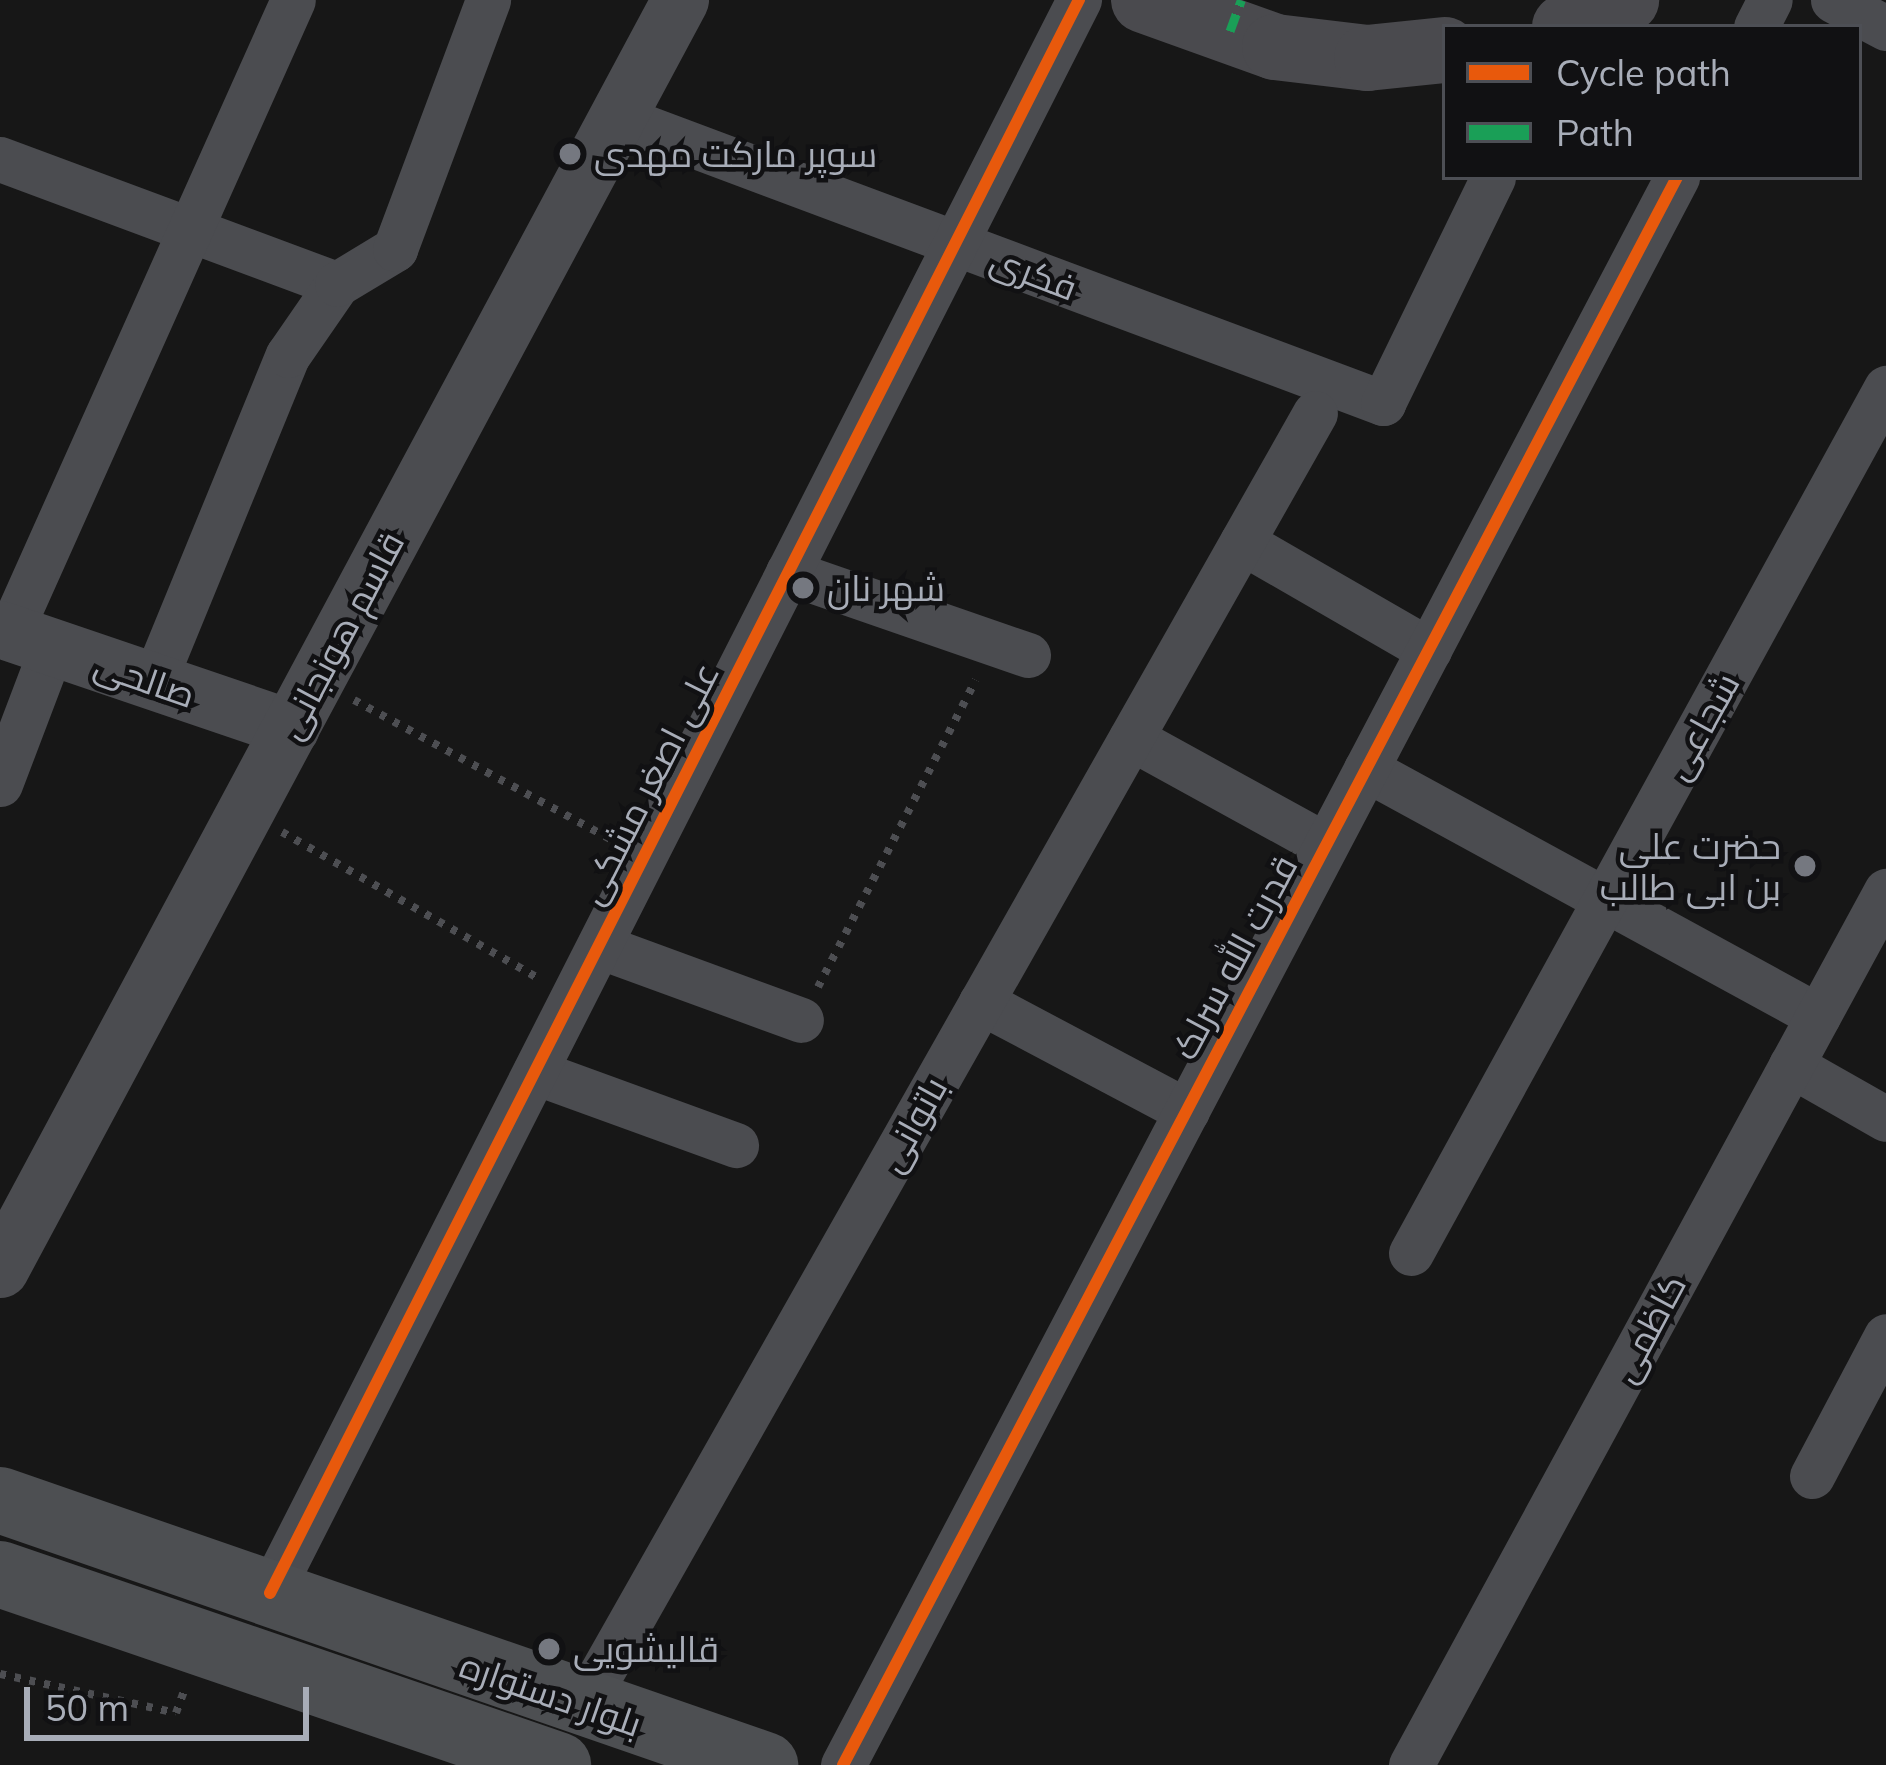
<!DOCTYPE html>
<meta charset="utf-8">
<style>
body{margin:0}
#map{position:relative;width:1886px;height:1765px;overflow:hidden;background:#171717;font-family:Mulish,Cairo,sans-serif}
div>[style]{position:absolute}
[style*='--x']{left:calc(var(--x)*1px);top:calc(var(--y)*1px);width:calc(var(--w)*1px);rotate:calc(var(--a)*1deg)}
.path>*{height:8px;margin-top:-4px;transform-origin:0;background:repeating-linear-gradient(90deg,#4d4e52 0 6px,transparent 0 15px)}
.minor>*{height:45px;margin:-22.5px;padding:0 22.5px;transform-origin:22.5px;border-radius:22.5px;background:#4b4c50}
.tertiary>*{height:57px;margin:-28.5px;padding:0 28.5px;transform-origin:28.5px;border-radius:28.5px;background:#4b4c50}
.secondary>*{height:66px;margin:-33px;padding:0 33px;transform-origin:33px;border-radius:33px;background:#4a4a4e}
.primary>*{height:66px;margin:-33px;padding:0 33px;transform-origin:33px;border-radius:33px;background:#4d4f52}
.quiet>*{height:9px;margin-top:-4.5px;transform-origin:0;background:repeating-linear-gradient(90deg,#1a9f57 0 18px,transparent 0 27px)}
.cycleway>*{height:12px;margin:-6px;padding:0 6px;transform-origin:6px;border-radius:6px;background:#e8590c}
.dots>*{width:33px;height:33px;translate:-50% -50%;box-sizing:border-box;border:6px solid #111113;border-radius:50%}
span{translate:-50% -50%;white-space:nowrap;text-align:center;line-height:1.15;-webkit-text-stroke:9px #111113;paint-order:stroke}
.poi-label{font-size:36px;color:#a8adb8}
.left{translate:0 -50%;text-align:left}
.right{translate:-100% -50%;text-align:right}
.street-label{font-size:36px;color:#a8adb8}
.legend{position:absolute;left:1442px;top:24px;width:420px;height:156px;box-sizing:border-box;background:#111113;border:3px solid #4d4f55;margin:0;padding:15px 21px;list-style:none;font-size:36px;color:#a8adb8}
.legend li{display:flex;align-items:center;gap:24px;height:60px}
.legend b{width:60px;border:3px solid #4d4f55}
.scale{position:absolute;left:24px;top:1687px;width:285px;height:54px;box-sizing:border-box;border:6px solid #a8adb8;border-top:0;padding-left:15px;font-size:36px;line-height:42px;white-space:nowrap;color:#a8adb8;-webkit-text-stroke:9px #111113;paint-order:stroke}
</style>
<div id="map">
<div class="path">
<div style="--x:354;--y:700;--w:291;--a:28.5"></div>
<div style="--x:282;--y:832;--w:297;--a:29.7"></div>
<div style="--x:818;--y:987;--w:345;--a:-62.8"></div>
<div style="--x:0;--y:1674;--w:180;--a:12.5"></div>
<div style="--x:176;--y:1713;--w:27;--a:-70"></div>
</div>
<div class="minor">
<div style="--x:1833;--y:0;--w:60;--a:27.8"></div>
<div style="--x:1756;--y:27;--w:30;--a:-63"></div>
<div style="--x:618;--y:117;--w:817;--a:20.5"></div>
<div style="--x:1383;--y:403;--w:251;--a:-64"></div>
<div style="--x:0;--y:159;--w:359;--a:20.4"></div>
<div style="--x:1242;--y:542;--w:216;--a:30"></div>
<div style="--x:788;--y:572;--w:254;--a:19.1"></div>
<div style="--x:10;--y:632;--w:692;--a:-65.88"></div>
<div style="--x:154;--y:681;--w:352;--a:-67.7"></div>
<div style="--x:288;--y:355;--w:86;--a:-55.4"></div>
<div style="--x:337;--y:284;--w:68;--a:-31.1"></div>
<div style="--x:395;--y:249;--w:266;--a:-69.5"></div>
<div style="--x:1131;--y:738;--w:222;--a:28.8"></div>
<div style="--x:1366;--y:769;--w:515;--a:28.65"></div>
<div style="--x:0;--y:784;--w:147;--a:-69.2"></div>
<div style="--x:599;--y:946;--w:215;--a:20.1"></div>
<div style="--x:981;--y:1002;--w:233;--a:27.9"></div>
<div style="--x:1791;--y:1065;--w:109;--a:29.6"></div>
<div style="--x:535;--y:1072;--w:214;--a:20"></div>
<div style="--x:1411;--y:1253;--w:987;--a:-61.23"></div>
<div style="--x:1812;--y:1476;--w:158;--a:-62.1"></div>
<div style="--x:270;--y:1593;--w:1787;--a:-63.08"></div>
<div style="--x:582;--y:1707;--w:1487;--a:-60.47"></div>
<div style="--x:843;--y:1765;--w:1794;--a:-62.29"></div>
<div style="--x:1411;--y:1765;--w:995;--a:-61.48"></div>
</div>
<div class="tertiary">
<div style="--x:0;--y:629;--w:307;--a:18.8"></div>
<div style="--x:0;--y:1269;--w:1440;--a:-61.82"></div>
</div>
<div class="secondary">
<div style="--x:1144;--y:0;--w:139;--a:19.7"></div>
<div style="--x:1275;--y:47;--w:93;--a:6.8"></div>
<div style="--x:1367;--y:58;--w:78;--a:-5.9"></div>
<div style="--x:1565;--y:27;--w:67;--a:-23.9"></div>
</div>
<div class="primary">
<div style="--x:0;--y:1500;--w:810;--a:19.11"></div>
<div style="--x:0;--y:1574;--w:590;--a:18.9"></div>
</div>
<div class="quiet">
<div style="--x:1230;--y:31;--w:33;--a:-70"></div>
</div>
<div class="cycleway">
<div style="--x:270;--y:1593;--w:1787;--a:-63.08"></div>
<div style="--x:843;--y:1765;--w:1794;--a:-62.29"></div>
</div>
<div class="dots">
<div style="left:570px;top:154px;background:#757880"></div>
<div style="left:803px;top:588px;background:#757880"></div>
<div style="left:1805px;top:866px;background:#757880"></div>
<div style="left:549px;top:1649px;background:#757880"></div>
</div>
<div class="poi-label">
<span class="left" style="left:594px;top:154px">سوپر مارکت مهدی</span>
<span class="left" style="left:827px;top:588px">شهر نان</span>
<span class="right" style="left:1781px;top:866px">حضرت علی<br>بن ابی طالب</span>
<span class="left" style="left:573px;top:1649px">قالیشویی</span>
</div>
<div class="street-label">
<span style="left:1034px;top:273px;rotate:21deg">فکری</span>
<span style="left:340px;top:635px;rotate:-62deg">قاسم هونجانی</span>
<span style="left:145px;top:679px;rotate:19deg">صالحی</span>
<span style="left:1701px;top:726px;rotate:-61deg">شجاعی</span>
<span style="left:648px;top:783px;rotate:-63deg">علی اصغر مشکی</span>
<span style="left:1234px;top:957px;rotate:-62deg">قدرت الله سرلک</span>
<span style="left:912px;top:1124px;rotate:-61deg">باتوانی</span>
<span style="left:1648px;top:1328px;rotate:-62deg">کاظمی</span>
<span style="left:551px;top:1694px;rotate:19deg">بلوار دستواره</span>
</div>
<ul class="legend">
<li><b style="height:15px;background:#e8590c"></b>Cycle path</li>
<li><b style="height:15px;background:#1a9f57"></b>Path</li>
</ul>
<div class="scale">50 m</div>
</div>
